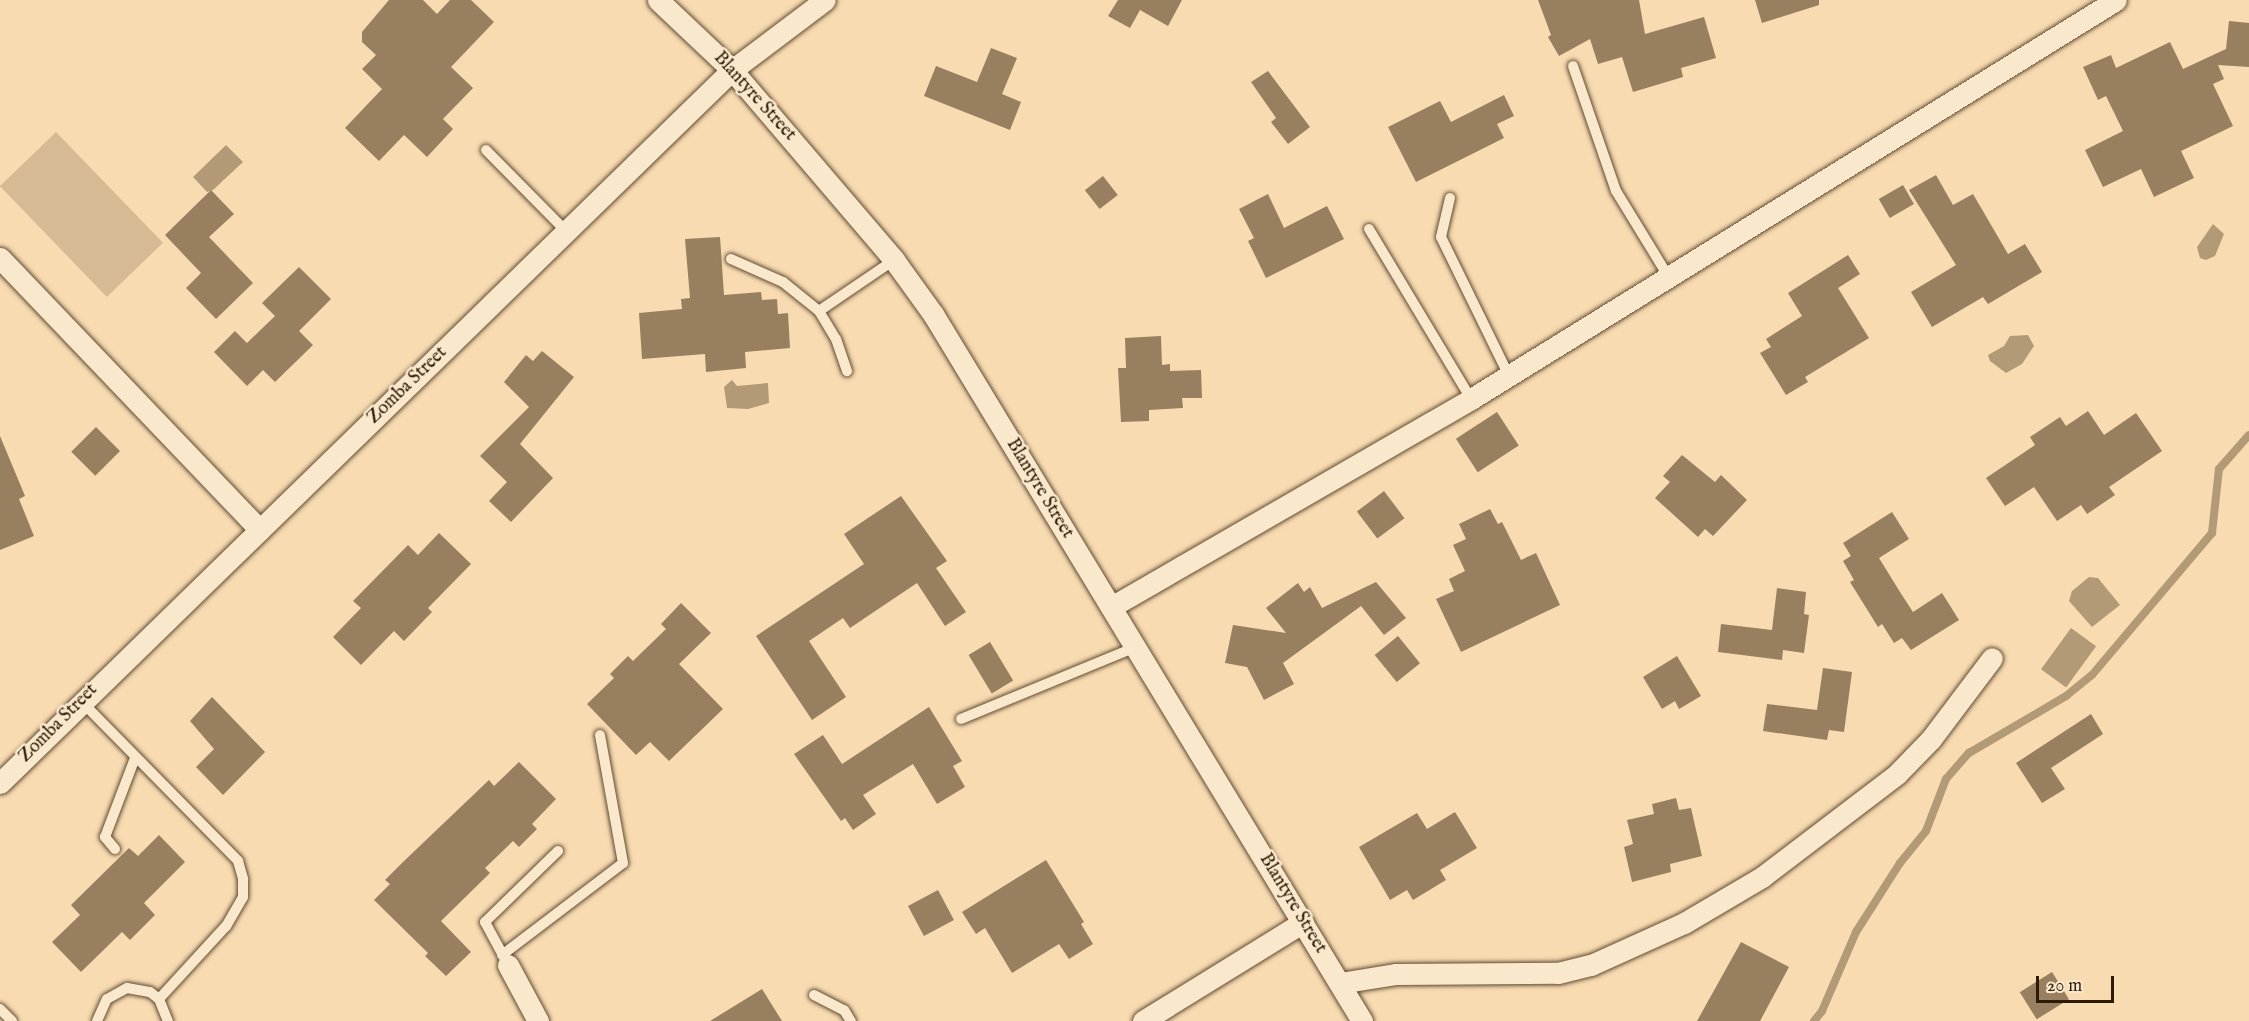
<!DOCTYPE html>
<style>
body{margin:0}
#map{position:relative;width:2249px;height:1021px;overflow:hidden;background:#f8dbb1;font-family:"IM FELL English",serif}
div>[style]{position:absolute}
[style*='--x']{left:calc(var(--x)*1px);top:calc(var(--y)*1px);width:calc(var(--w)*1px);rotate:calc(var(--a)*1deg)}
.green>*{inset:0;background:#d6ba94;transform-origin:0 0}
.water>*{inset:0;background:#b39a77;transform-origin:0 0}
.stream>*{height:8px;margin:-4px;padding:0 4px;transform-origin:4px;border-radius:4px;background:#b39a77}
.building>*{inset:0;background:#977f5f;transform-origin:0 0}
.roads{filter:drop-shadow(0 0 2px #604b32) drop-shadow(0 0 2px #604b32)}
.lane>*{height:10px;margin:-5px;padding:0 5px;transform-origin:5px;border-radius:5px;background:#fae8cc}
.street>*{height:21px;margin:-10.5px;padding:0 10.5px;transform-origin:10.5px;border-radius:10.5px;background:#fae8cc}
span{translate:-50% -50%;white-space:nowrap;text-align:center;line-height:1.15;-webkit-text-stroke:5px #fae8cc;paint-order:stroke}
.street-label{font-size:18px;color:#2e1b07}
.scale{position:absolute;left:2036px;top:976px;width:78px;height:27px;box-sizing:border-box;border:3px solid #2e1b07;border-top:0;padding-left:8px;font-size:18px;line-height:21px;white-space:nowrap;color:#2e1b07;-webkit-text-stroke:4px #fae8cc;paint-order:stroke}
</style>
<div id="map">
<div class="green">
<div style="left:56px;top:132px;width:154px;height:78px;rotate:46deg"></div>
</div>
<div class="water">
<div style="clip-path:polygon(226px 145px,243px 162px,213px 190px,207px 192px,193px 177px)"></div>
<div style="clip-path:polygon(2213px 224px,2224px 234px,2215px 256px,2206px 260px,2200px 258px,2197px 247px)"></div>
<div style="clip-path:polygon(2028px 335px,2034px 346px,2022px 364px,2006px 373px,1990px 361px,1988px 355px,2004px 346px,2010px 336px)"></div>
<div style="clip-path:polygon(732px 380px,737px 386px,768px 383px,769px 403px,748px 409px,727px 408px,724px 387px)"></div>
<div style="clip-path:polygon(2089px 577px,2098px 578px,2120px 605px,2092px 627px,2069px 601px,2072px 591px)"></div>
<div style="left:2071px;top:628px;width:31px;height:51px;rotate:36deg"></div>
</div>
<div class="stream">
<div style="--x:1814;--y:1021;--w:13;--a:-51"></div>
<div style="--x:1822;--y:1011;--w:86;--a:-66.7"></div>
<div style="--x:1856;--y:932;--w:82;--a:-57.5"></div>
<div style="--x:1900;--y:863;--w:41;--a:-50.9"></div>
<div style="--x:1926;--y:831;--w:56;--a:-69"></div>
<div style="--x:1946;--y:779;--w:35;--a:-49"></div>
<div style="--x:1969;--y:753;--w:113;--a:-30.4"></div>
<div style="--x:2066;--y:696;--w:33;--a:-39"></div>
<div style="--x:2092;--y:675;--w:186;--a:-49.8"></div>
<div style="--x:2212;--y:533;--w:64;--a:-83.8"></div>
<div style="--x:2219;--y:469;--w:45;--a:-48.6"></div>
</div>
<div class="building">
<div style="clip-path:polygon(389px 0,423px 0,437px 14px,450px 0,471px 0,494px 22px,451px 67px,473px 88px,443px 119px,453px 129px,427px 157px,404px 135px,379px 161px,345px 128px,382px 89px,362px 69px,376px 55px,362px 42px,362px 32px)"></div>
<div style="clip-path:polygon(1118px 0,1182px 0,1168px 26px,1140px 10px,1130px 28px,1108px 16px)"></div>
<div style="clip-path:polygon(1538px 0,1639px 0,1645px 34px,1704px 17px,1716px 58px,1681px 68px,1683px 77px,1633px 92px,1622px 57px,1598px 64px,1590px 39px,1559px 56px,1548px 37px,1551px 35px)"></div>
<div style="clip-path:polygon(1755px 0,1819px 0,1819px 5px,1762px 23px)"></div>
<div style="clip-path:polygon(2229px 21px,2249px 23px,2249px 67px,2218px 65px,2224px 79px,2213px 84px,2233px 126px,2181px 151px,2194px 178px,2154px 197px,2141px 169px,2103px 187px,2085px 150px,2123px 131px,2106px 96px,2098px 100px,2083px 67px,2111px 55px,2116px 68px,2170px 42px,2183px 69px,2226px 49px)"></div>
<div style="clip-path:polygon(991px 48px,1017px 58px,1002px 94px,1021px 102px,1010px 130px,924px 96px,936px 66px,977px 82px)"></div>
<div style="clip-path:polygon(1268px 71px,1310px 127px,1288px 144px,1271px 122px,1276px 118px,1251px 82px)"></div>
<div style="clip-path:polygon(1504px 95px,1514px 116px,1497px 124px,1504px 138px,1416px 182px,1388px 127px,1440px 101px,1451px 122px)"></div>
<div style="clip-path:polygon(1936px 175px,1953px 205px,1973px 194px,2008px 254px,2025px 244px,2042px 272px,1988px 304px,1983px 297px,1932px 327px,1911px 292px,1956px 265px,1909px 190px)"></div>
<div style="left:1103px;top:176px;width:24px;height:23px;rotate:52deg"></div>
<div style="left:1903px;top:185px;width:22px;height:28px;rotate:60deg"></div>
<div style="clip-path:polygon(211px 190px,234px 214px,209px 237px,253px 283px,216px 319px,186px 288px,201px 273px,165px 235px)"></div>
<div style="clip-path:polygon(1268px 194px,1284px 228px,1327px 206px,1344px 239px,1266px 278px,1248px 241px,1254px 238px,1239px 209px)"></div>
<div style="clip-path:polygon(720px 237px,724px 295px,761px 292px,762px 300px,777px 299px,778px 314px,788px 313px,790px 348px,745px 352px,746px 368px,706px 372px,705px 354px,642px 359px,639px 313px,682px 309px,681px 299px,690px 298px,685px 239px)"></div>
<div style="clip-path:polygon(1848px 255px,1860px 274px,1838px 288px,1869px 338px,1805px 377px,1808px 382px,1786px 395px,1760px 353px,1771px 347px,1766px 339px,1802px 316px,1788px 293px)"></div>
<div style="clip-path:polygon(299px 267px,331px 299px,299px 331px,313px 345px,275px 382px,263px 370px,247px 386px,214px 352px,235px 331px,247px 343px,275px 316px,262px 303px)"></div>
<div style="clip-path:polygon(1161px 336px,1162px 365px,1170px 364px,1170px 371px,1201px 370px,1202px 398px,1182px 398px,1183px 408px,1149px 410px,1149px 421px,1121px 422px,1118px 368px,1126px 368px,1125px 338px)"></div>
<div style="clip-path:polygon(542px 351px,574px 377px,520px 444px,553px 478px,511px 522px,489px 501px,507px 482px,480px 456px,529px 407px,504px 382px,526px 355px,533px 361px)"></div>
<div style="clip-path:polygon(2088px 411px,2104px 435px,2136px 413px,2162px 451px,2109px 487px,2115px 495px,2087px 514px,2081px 505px,2057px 521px,2034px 487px,2005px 506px,1986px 478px,2035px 445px,2030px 437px,2060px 417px,2066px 426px)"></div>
<div style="left:1497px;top:412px;width:40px;height:49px;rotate:57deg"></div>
<div style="left:96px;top:427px;width:34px;height:35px;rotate:45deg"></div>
<div style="clip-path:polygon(0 436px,25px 496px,19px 499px,34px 536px,0 550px)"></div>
<div style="clip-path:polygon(1682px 455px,1715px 482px,1721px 475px,1747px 500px,1713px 536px,1705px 529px,1698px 537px,1655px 498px,1670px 482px,1663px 476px)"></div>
<div style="left:1384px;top:491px;width:34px;height:34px;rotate:53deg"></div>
<div style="clip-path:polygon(901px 496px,947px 561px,936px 568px,966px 612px,945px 626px,917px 583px,850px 628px,843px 618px,809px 641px,846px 697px,812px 720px,756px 636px,864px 564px,844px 534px)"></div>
<div style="clip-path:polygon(1490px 509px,1498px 524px,1502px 522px,1521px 560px,1536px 553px,1560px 605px,1461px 652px,1436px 599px,1454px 591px,1449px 579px,1465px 571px,1453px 545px,1466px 539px,1459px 524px)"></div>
<div style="clip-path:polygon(1892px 512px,1909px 539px,1879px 558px,1900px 592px,1913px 612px,1942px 593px,1959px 620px,1911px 650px,1902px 638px,1894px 643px,1882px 624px,1878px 627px,1850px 582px,1854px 580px,1843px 561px,1851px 556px,1843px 543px)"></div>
<div style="clip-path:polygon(439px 533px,471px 564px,428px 608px,432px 612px,404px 641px,394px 631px,361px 665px,333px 637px,361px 608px,353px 601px,408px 545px,418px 555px)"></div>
<div style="clip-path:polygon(1376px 582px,1406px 618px,1384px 635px,1361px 606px,1283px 663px,1294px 684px,1264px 700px,1247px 667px,1225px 663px,1233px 625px,1286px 633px,1266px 608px,1298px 583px,1304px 592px,1310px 587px,1322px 608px)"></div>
<div style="clip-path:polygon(1777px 588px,1806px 592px,1804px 614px,1809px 615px,1804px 653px,1783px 650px,1782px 660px,1718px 652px,1721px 624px,1772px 630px)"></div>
<div style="clip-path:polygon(681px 603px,711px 633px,679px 664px,723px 709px,669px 761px,650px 742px,636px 755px,587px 704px,614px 678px,610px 674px,628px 656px,633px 661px,666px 629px,661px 624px)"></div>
<div style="left:1398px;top:636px;width:35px;height:30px;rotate:51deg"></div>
<div style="left:990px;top:642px;width:45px;height:25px;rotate:59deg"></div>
<div style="clip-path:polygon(1677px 656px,1701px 696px,1679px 709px,1675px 701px,1662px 709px,1643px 677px)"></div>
<div style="clip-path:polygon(1823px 668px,1852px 672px,1844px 732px,1829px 730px,1827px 740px,1763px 731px,1767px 704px,1817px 710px)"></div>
<div style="clip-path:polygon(212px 697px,265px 752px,223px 795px,196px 767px,214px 749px,190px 721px)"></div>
<div style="clip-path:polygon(929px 707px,962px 761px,953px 766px,965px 787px,937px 804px,913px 764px,863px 795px,876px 814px,853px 830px,845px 818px,841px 821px,794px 754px,823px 735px,842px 764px)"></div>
<div style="clip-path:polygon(2091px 714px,2103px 734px,2051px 768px,2065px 789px,2042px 803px,2016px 763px)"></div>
<div style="clip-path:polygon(519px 762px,556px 799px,532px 824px,537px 829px,519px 847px,513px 841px,485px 868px,490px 873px,441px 921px,471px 952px,446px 976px,425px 956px,428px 953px,374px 900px,390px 884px,385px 880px,403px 862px,489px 780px,494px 786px)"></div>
<div style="clip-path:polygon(1676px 798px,1679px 810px,1691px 808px,1702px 856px,1670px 864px,1671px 872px,1632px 882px,1624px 847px,1633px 844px,1627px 820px,1654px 814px,1652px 804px)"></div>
<div style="clip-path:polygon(1455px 812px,1477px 848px,1440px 870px,1446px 880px,1413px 900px,1407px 890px,1390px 900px,1359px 847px,1417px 813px,1427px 829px)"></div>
<div style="clip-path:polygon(159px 835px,185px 862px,144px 903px,155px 915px,130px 940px,122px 932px,81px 972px,52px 942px,80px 915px,71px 905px,129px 848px,138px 856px)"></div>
<div style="clip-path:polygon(1046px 860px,1084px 922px,1081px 924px,1093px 944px,1069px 959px,1059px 944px,1012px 973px,985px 928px,976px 934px,962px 912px)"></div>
<div style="left:938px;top:890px;width:34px;height:34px;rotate:62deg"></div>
<div style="clip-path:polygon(1741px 942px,1789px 967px,1760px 1021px,1697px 1021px)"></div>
<div style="left:2052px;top:972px;width:32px;height:38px;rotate:58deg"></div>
<div style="clip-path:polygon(762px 989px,782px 1021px,710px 1021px)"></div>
</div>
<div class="roads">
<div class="lane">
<div style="--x:1573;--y:66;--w:132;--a:71"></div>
<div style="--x:1616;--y:191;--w:100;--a:58.5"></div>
<div style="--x:486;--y:150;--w:114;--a:45.4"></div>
<div style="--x:1450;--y:198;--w:40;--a:103"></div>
<div style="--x:1441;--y:237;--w:155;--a:63.9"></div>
<div style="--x:1369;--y:229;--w:198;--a:59"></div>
<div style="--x:731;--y:259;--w:57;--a:23.9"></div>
<div style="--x:783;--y:282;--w:46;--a:38.9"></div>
<div style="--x:819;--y:311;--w:91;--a:-34.2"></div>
<div style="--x:819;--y:311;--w:33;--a:59"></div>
<div style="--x:836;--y:339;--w:34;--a:71"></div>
<div style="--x:82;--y:702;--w:223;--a:45.5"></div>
<div style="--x:238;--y:861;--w:19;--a:74"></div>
<div style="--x:243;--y:879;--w:18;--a:90"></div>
<div style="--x:243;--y:897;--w:34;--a:120"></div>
<div style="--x:226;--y:926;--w:99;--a:132.5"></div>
<div style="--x:961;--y:719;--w:189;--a:-22.4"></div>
<div style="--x:115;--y:849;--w:16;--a:-130"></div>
<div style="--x:105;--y:837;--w:85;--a:-69.2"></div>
<div style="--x:502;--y:955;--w:152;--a:-37.2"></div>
<div style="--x:623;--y:863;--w:130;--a:-100.2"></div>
<div style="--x:505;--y:959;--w:42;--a:-118.4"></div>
<div style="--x:485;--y:922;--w:102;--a:-44.2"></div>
<div style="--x:814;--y:995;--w:34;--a:27"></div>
<div style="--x:844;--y:1010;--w:13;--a:58"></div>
<div style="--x:0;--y:1009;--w:17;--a:45"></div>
<div style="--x:97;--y:1021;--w:24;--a:-66"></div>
<div style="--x:107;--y:999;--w:23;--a:-29"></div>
<div style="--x:127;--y:988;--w:23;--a:10"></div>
<div style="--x:150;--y:992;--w:11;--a:38"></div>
<div style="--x:159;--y:999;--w:24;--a:68"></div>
</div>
<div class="street">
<div style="--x:658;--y:0;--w:102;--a:43.4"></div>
<div style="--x:732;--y:70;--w:250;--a:49.5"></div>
<div style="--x:894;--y:260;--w:67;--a:54.2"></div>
<div style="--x:933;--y:314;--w:827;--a:58.75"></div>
<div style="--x:0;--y:258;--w:376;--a:46.3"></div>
<div style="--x:1111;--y:607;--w:416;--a:-30"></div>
<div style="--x:1471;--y:399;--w:758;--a:-31.74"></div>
<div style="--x:0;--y:783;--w:1022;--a:-44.25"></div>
<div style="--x:732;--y:70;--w:116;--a:-37"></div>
<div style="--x:508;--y:965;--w:64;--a:61.8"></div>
<div style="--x:1340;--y:983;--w:57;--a:-9.1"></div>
<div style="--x:1396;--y:974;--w:162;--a:-0.4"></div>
<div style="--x:1558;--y:973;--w:34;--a:-14"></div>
<div style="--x:1591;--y:965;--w:102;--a:-24.3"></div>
<div style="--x:1684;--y:923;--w:91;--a:-30.5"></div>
<div style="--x:1762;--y:877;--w:170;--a:-37.3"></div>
<div style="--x:1897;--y:774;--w:49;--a:-45.8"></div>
<div style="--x:1931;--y:739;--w:101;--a:-53"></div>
<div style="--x:1143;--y:1021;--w:188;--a:-31.7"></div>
</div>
</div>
<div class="street-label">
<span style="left:754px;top:97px;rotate:48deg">Blantyre Street</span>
<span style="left:408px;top:386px;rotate:-44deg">Zomba Street</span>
<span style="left:1039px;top:489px;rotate:59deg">Blantyre Street</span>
<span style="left:59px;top:724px;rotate:-45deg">Zomba Street</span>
<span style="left:1292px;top:904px;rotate:59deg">Blantyre Street</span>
</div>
<div class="scale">20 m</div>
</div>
